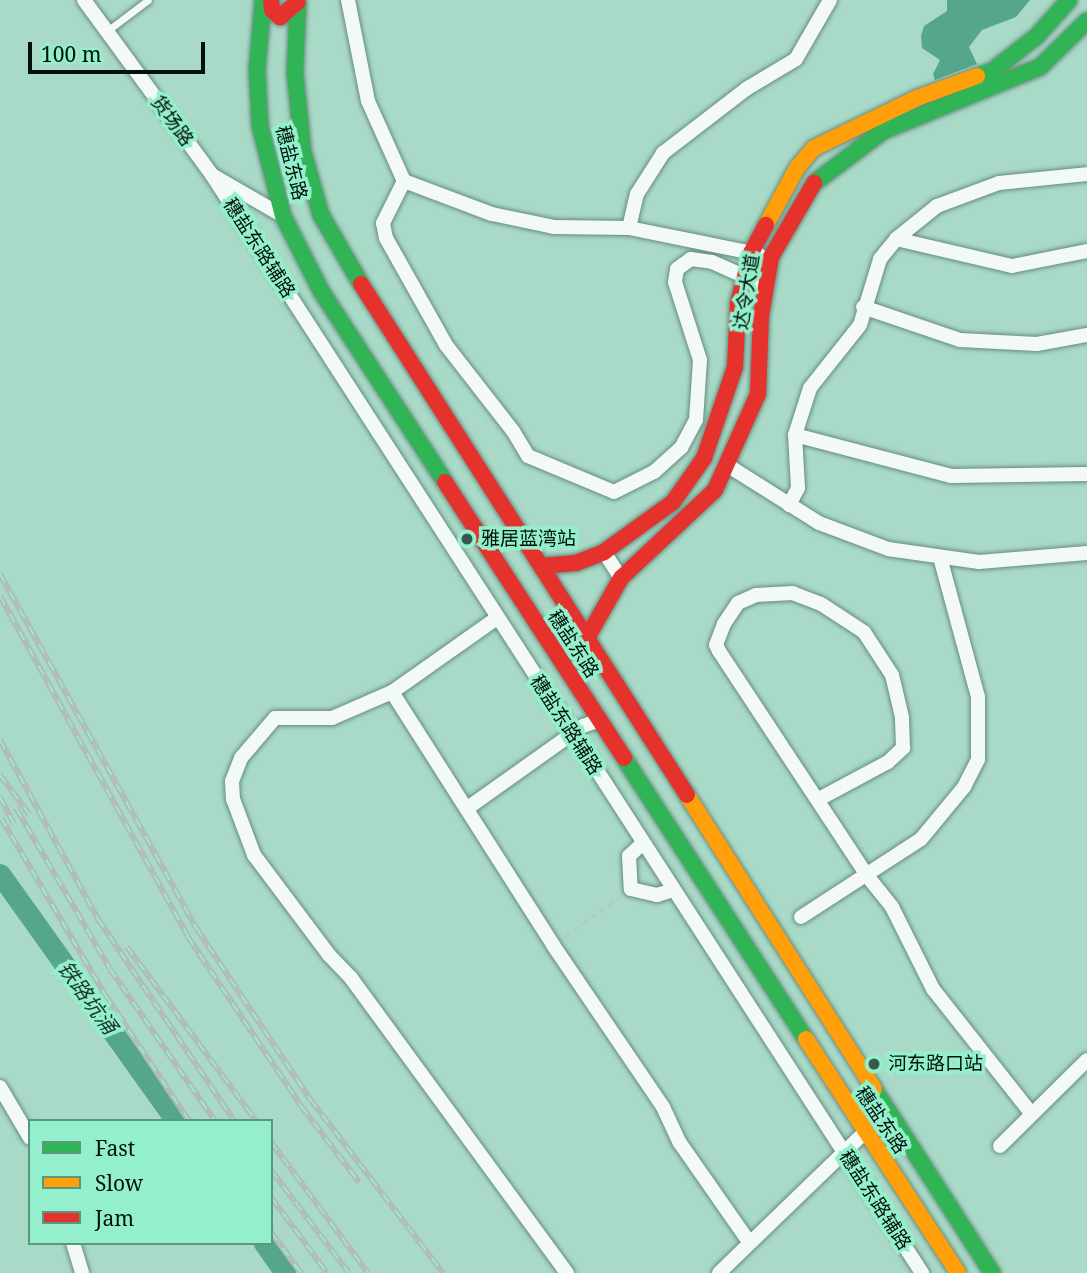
<!DOCTYPE html>
<meta charset="utf-8">
<style>
body{margin:0}
#map{position:relative;width:1087px;height:1273px;overflow:hidden;background:#a9dac8;font-family:"Noto Serif","Noto Sans SC",serif}
div>[style]{position:absolute}
[style*='--x']{left:calc(var(--x)*1px);top:calc(var(--y)*1px);width:calc(var(--w)*1px);rotate:calc(var(--a)*1deg)}
.water>*{inset:0;background:#55a68c}
.river>*{height:21px;margin:-10.5px;padding:0 10.5px;transform-origin:10.5px;border-radius:10.5px;background:#55a68c}
.path>*{height:2px;margin-top:-1px;transform-origin:0;background:repeating-linear-gradient(90deg,#b8c6c0 0 7px,transparent 0 10.5px)}
.roads{filter:drop-shadow(0 0 2px #688c7f) drop-shadow(0 0 2px #688c7f)}
.lane>*{height:7px;margin:-3.5px;padding:0 3.5px;transform-origin:3.5px;border-radius:3.5px;background:#f2f9f7}
.street>*{height:14px;margin:-7px;padding:0 7px;transform-origin:7px;border-radius:7px;background:#f2f9f7}
.fast>*{height:16px;margin:-8px;padding:0 8px;transform-origin:8px;border-radius:8px;background:#30b455}
.slow>*{height:16px;margin:-8px;padding:0 8px;transform-origin:8px;border-radius:8px;background:#ff9f0a}
.jam>*{height:16px;margin:-8px;padding:0 8px;transform-origin:8px;border-radius:8px;background:#e5322d}
.rail>*{height:6px;margin-top:-3px;transform-origin:0;background:repeating-linear-gradient(90deg,#94efcd 0 10px,#b1bcb8 0 20px);box-sizing:border-box;border-block:2px solid #b1bcb8}
.dots>*{width:19px;height:19px;translate:-50% -50%;box-sizing:border-box;border:4px solid #94efcd;border-radius:50%}
span{translate:-50% -50%;white-space:nowrap;text-align:center;line-height:1.15;-webkit-text-stroke:7px #94efcd;paint-order:stroke}
.street-label{font-size:19px;color:#001209}
.poi-label{font-size:19px;color:#001209}
.left{translate:0 -50%;text-align:left}
.water-label{font-size:21px;color:#1b372d;font-style:italic}
.legend{position:absolute;left:28px;top:1119px;width:245px;height:126px;box-sizing:border-box;background:#94efcd;border:2px solid #59977f;margin:0;padding:9px 12px;list-style:none;font-size:21px;color:#001209}
.legend li{display:flex;align-items:center;gap:14px;height:35px}
.legend b{width:35px;border:2px solid #59977f}
.scale{position:absolute;left:28px;top:42px;width:177px;height:32px;box-sizing:border-box;border:4px solid #001209;border-top:0;padding-left:9px;font-size:21px;line-height:24px;white-space:nowrap;color:#001209;-webkit-text-stroke:5px #94efcd;paint-order:stroke}
</style>
<div id="map">
<div class="water">
<div style="clip-path:polygon(947px 0,1030px 0,1016px 17px,982px 30px,969px 47px,977px 64px,935px 80px,933px 74px,940px 60px,922px 48px,921px 36px,924px 26px,947px 11px)"></div>
</div>
<div class="river">
<div style="--x:0;--y:874;--w:303;--a:54.5"></div>
<div style="--x:264;--y:1243;--w:37;--a:55"></div>
</div>
<div class="path">
<div style="--x:565;--y:937;--w:68;--a:-36"></div>
</div>
<div class="roads">
<div class="lane">
<div style="--x:107;--y:31;--w:51;--a:-37.1"></div>
</div>
<div class="street">
<div style="--x:84;--y:0;--w:217;--a:53.8"></div>
<div style="--x:212;--y:175;--w:82;--a:30"></div>
<div style="--x:348;--y:0;--w:103;--a:78.8"></div>
<div style="--x:368;--y:101;--w:88;--a:65.8"></div>
<div style="--x:404;--y:181;--w:94;--a:20.6"></div>
<div style="--x:492;--y:214;--w:63;--a:11.8"></div>
<div style="--x:554;--y:227;--w:75;--a:0.8"></div>
<div style="--x:629;--y:228;--w:132;--a:11.4"></div>
<div style="--x:212;--y:175;--w:1308;--a:57.11"></div>
<div style="--x:404;--y:181;--w:47;--a:116.6"></div>
<div style="--x:383;--y:223;--w:15;--a:79"></div>
<div style="--x:386;--y:238;--w:123;--a:60.7"></div>
<div style="--x:446;--y:345;--w:109;--a:52.1"></div>
<div style="--x:513;--y:431;--w:29;--a:59"></div>
<div style="--x:528;--y:456;--w:93;--a:22.7"></div>
<div style="--x:614;--y:492;--w:45;--a:-26.6"></div>
<div style="--x:654;--y:472;--w:36;--a:-42"></div>
<div style="--x:681;--y:448;--w:32;--a:-62"></div>
<div style="--x:696;--y:420;--w:60;--a:-86.2"></div>
<div style="--x:700;--y:360;--w:82;--a:-107.8"></div>
<div style="--x:675;--y:282;--w:13;--a:-81"></div>
<div style="--x:677;--y:269;--w:17;--a:-36"></div>
<div style="--x:691;--y:259;--w:21;--a:8"></div>
<div style="--x:712;--y:262;--w:59;--a:24"></div>
<div style="--x:629;--y:228;--w:35;--a:-77"></div>
<div style="--x:637;--y:194;--w:49;--a:-57.6"></div>
<div style="--x:663;--y:153;--w:105;--a:-37.6"></div>
<div style="--x:746;--y:89;--w:58;--a:-31"></div>
<div style="--x:796;--y:59;--w:68;--a:-60"></div>
<div style="--x:896;--y:239;--w:119;--a:13.1"></div>
<div style="--x:1012;--y:266;--w:76;--a:-11.3"></div>
<div style="--x:863;--y:307;--w:102;--a:18.8"></div>
<div style="--x:960;--y:340;--w:77;--a:3"></div>
<div style="--x:1037;--y:344;--w:51;--a:-10.2"></div>
<div style="--x:795;--y:435;--w:161;--a:14.7"></div>
<div style="--x:951;--y:476;--w:136;--a:-0.8"></div>
<div style="--x:727;--y:465;--w:109;--a:32.2"></div>
<div style="--x:819;--y:523;--w:74;--a:20.6"></div>
<div style="--x:888;--y:549;--w:92;--a:8.1"></div>
<div style="--x:979;--y:562;--w:108;--a:-4.8"></div>
<div style="--x:789;--y:505;--w:19;--a:-62"></div>
<div style="--x:798;--y:488;--w:53;--a:-93.2"></div>
<div style="--x:795;--y:435;--w:49;--a:-72.3"></div>
<div style="--x:810;--y:388;--w:80;--a:-51.6"></div>
<div style="--x:860;--y:325;--w:69;--a:-73.1"></div>
<div style="--x:880;--y:259;--w:26;--a:-51"></div>
<div style="--x:896;--y:239;--w:53;--a:-38.8"></div>
<div style="--x:937;--y:206;--w:66;--a:-20.4"></div>
<div style="--x:999;--y:183;--w:88;--a:-5.8"></div>
<div style="--x:604;--y:552;--w:31;--a:57"></div>
<div style="--x:497;--y:618;--w:128;--a:144.8"></div>
<div style="--x:392;--y:692;--w:65;--a:156.6"></div>
<div style="--x:332;--y:718;--w:57;--a:180"></div>
<div style="--x:275;--y:718;--w:52;--a:130.4"></div>
<div style="--x:241;--y:758;--w:25;--a:111"></div>
<div style="--x:232;--y:781;--w:18;--a:87"></div>
<div style="--x:233;--y:799;--w:60;--a:69.4"></div>
<div style="--x:254;--y:855;--w:125;--a:53.1"></div>
<div style="--x:329;--y:955;--w:32;--a:46"></div>
<div style="--x:351;--y:978;--w:366;--a:53.8"></div>
<div style="--x:392;--y:692;--w:300;--a:57.5"></div>
<div style="--x:553;--y:945;--w:196;--a:55.8"></div>
<div style="--x:663;--y:1107;--w:40;--a:65"></div>
<div style="--x:680;--y:1143;--w:121;--a:55.1"></div>
<div style="--x:819;--y:799;--w:78;--a:-28.2"></div>
<div style="--x:888;--y:762;--w:21;--a:-43"></div>
<div style="--x:903;--y:748;--w:31;--a:-92"></div>
<div style="--x:902;--y:717;--w:43;--a:-103.4"></div>
<div style="--x:892;--y:675;--w:51;--a:-123.1"></div>
<div style="--x:864;--y:632;--w:51;--a:-146.9"></div>
<div style="--x:821;--y:604;--w:30;--a:-159"></div>
<div style="--x:793;--y:593;--w:37;--a:177"></div>
<div style="--x:756;--y:595;--w:20;--a:156"></div>
<div style="--x:738;--y:603;--w:25;--a:124"></div>
<div style="--x:724;--y:624;--w:22;--a:111"></div>
<div style="--x:716;--y:645;--w:7;--a:63"></div>
<div style="--x:719;--y:651;--w:271;--a:56.6"></div>
<div style="--x:868;--y:877;--w:38;--a:51"></div>
<div style="--x:892;--y:907;--w:92;--a:63.4"></div>
<div style="--x:933;--y:989;--w:158;--a:51.7"></div>
<div style="--x:469;--y:807;--w:140;--a:-35.4"></div>
<div style="--x:583;--y:726;--w:15;--a:-20"></div>
<div style="--x:643;--y:843;--w:19;--a:137"></div>
<div style="--x:629;--y:856;--w:33;--a:87"></div>
<div style="--x:631;--y:889;--w:27;--a:13"></div>
<div style="--x:657;--y:895;--w:17;--a:-17"></div>
<div style="--x:801;--y:917;--w:143;--a:-33"></div>
<div style="--x:921;--y:839;--w:67;--a:-50.4"></div>
<div style="--x:964;--y:787;--w:31;--a:-63"></div>
<div style="--x:978;--y:759;--w:62;--a:-90"></div>
<div style="--x:978;--y:697;--w:145;--a:-105.2"></div>
<div style="--x:0;--y:1087;--w:59;--a:59.5"></div>
<div style="--x:1000;--y:1146;--w:122;--a:-44.7"></div>
<div style="--x:73;--y:1243;--w:31;--a:73"></div>
<div style="--x:719;--y:1273;--w:202;--a:-44"></div>
</div>
<div class="fast">
<div style="--x:263;--y:0;--w:70;--a:94.9"></div>
<div style="--x:257;--y:70;--w:56;--a:86.9"></div>
<div style="--x:260;--y:126;--w:93;--a:75.7"></div>
<div style="--x:283;--y:216;--w:84;--a:63.1"></div>
<div style="--x:321;--y:291;--w:228;--a:57"></div>
<div style="--x:298;--y:0;--w:73;--a:92.4"></div>
<div style="--x:295;--y:73;--w:79;--a:84.2"></div>
<div style="--x:303;--y:152;--w:66;--a:74.1"></div>
<div style="--x:321;--y:215;--w:80;--a:59.9"></div>
<div style="--x:977;--y:76;--w:16;--a:-18"></div>
<div style="--x:992;--y:71;--w:57;--a:-37.9"></div>
<div style="--x:1037;--y:36;--w:48;--a:-48.4"></div>
<div style="--x:814;--y:183;--w:86;--a:-37"></div>
<div style="--x:883;--y:131;--w:170;--a:-22.2"></div>
<div style="--x:1040;--y:67;--w:66;--a:-44.4"></div>
<div style="--x:624;--y:758;--w:335;--a:57.1"></div>
<div style="--x:874;--y:1089;--w:219;--a:57.3"></div>
</div>
<div class="slow">
<div style="--x:766;--y:225;--w:65;--a:-61.5"></div>
<div style="--x:797;--y:168;--w:26;--a:-50"></div>
<div style="--x:814;--y:148;--w:114;--a:-25.9"></div>
<div style="--x:917;--y:98;--w:64;--a:-20.1"></div>
<div style="--x:687;--y:795;--w:348;--a:57.5"></div>
<div style="--x:806;--y:1039;--w:279;--a:57"></div>
</div>
<div class="jam">
<div style="--x:271;--y:0;--w:10;--a:84"></div>
<div style="--x:272;--y:10;--w:11;--a:41"></div>
<div style="--x:280;--y:17;--w:23;--a:-40"></div>
<div style="--x:361;--y:284;--w:606;--a:57.46"></div>
<div style="--x:445;--y:482;--w:329;--a:57"></div>
<div style="--x:541;--y:566;--w:35;--a:-5"></div>
<div style="--x:576;--y:563;--w:30;--a:-21"></div>
<div style="--x:604;--y:552;--w:85;--a:-35.9"></div>
<div style="--x:673;--y:502;--w:54;--a:-54.8"></div>
<div style="--x:704;--y:458;--w:96;--a:-71.2"></div>
<div style="--x:735;--y:367;--w:64;--a:-87.3"></div>
<div style="--x:738;--y:303;--w:52;--a:-75.4"></div>
<div style="--x:751;--y:253;--w:32;--a:-62"></div>
<div style="--x:587;--y:638;--w:69;--a:-60.5"></div>
<div style="--x:621;--y:578;--w:129;--a:-43.1"></div>
<div style="--x:715;--y:490;--w:105;--a:-65.9"></div>
<div style="--x:758;--y:394;--w:78;--a:-87.8"></div>
<div style="--x:761;--y:316;--w:60;--a:-80.4"></div>
<div style="--x:771;--y:257;--w:86;--a:-59.8"></div>
</div>
</div>
<div class="rail">
<div style="--x:0;--y:574;--w:406;--a:61"></div>
<div style="--x:197;--y:929;--w:204;--a:56.4"></div>
<div style="--x:310;--y:1099;--w:219;--a:52.6"></div>
<div style="--x:0;--y:596;--w:389;--a:61.1"></div>
<div style="--x:188;--y:937;--w:203;--a:56.2"></div>
<div style="--x:301;--y:1106;--w:96;--a:52.7"></div>
<div style="--x:0;--y:740;--w:204;--a:61.3"></div>
<div style="--x:98;--y:919;--w:244;--a:56"></div>
<div style="--x:0;--y:775;--w:49;--a:53.4"></div>
<div style="--x:0;--y:797;--w:30;--a:63"></div>
<div style="--x:16;--y:808;--w:186;--a:59.7"></div>
<div style="--x:110;--y:969;--w:185;--a:55.4"></div>
<div style="--x:1;--y:818;--w:207;--a:59.5"></div>
<div style="--x:106;--y:996;--w:150;--a:56.4"></div>
<div style="--x:127;--y:947;--w:217;--a:53.4"></div>
<div style="--x:271;--y:1142;--w:163;--a:53.5"></div>
<div style="--x:271;--y:1170;--w:129;--a:52.9"></div>
<div style="--x:271;--y:1197;--w:94;--a:53.6"></div>
<div style="--x:271;--y:1232;--w:51;--a:53.8"></div>
</div>
<div class="dots">
<div style="left:467px;top:539px;background:#3b584c"></div>
<div style="left:874px;top:1064px;background:#3b584c"></div>
</div>
<div class="street-label">
<span style="left:172px;top:121px;rotate:54deg">货场路</span>
<span style="left:291px;top:163px;rotate:76deg">穗盐东路</span>
<span style="left:259px;top:248px;rotate:57deg">穗盐东路辅路</span>
<span style="left:747px;top:292px;rotate:-81deg">达令大道</span>
<span style="left:573px;top:644px;rotate:57deg">穗盐东路</span>
<span style="left:566px;top:725px;rotate:57deg">穗盐东路辅路</span>
<span style="left:881px;top:1120px;rotate:56deg">穗盐东路</span>
<span style="left:875px;top:1200px;rotate:57deg">穗盐东路辅路</span>
</div>
<div class="poi-label">
<span class="left" style="left:481px;top:539px">雅居蓝湾站</span>
<span class="left" style="left:888px;top:1064px">河东路口站</span>
</div>
<div class="water-label">
<span style="left:88px;top:997px;rotate:54deg">铁路坑涌</span>
</div>
<ul class="legend">
<li><b style="height:9px;background:#30b455"></b>Fast</li>
<li><b style="height:9px;background:#ff9f0a"></b>Slow</li>
<li><b style="height:9px;background:#e5322d"></b>Jam</li>
</ul>
<div class="scale">100 m</div>
</div>
